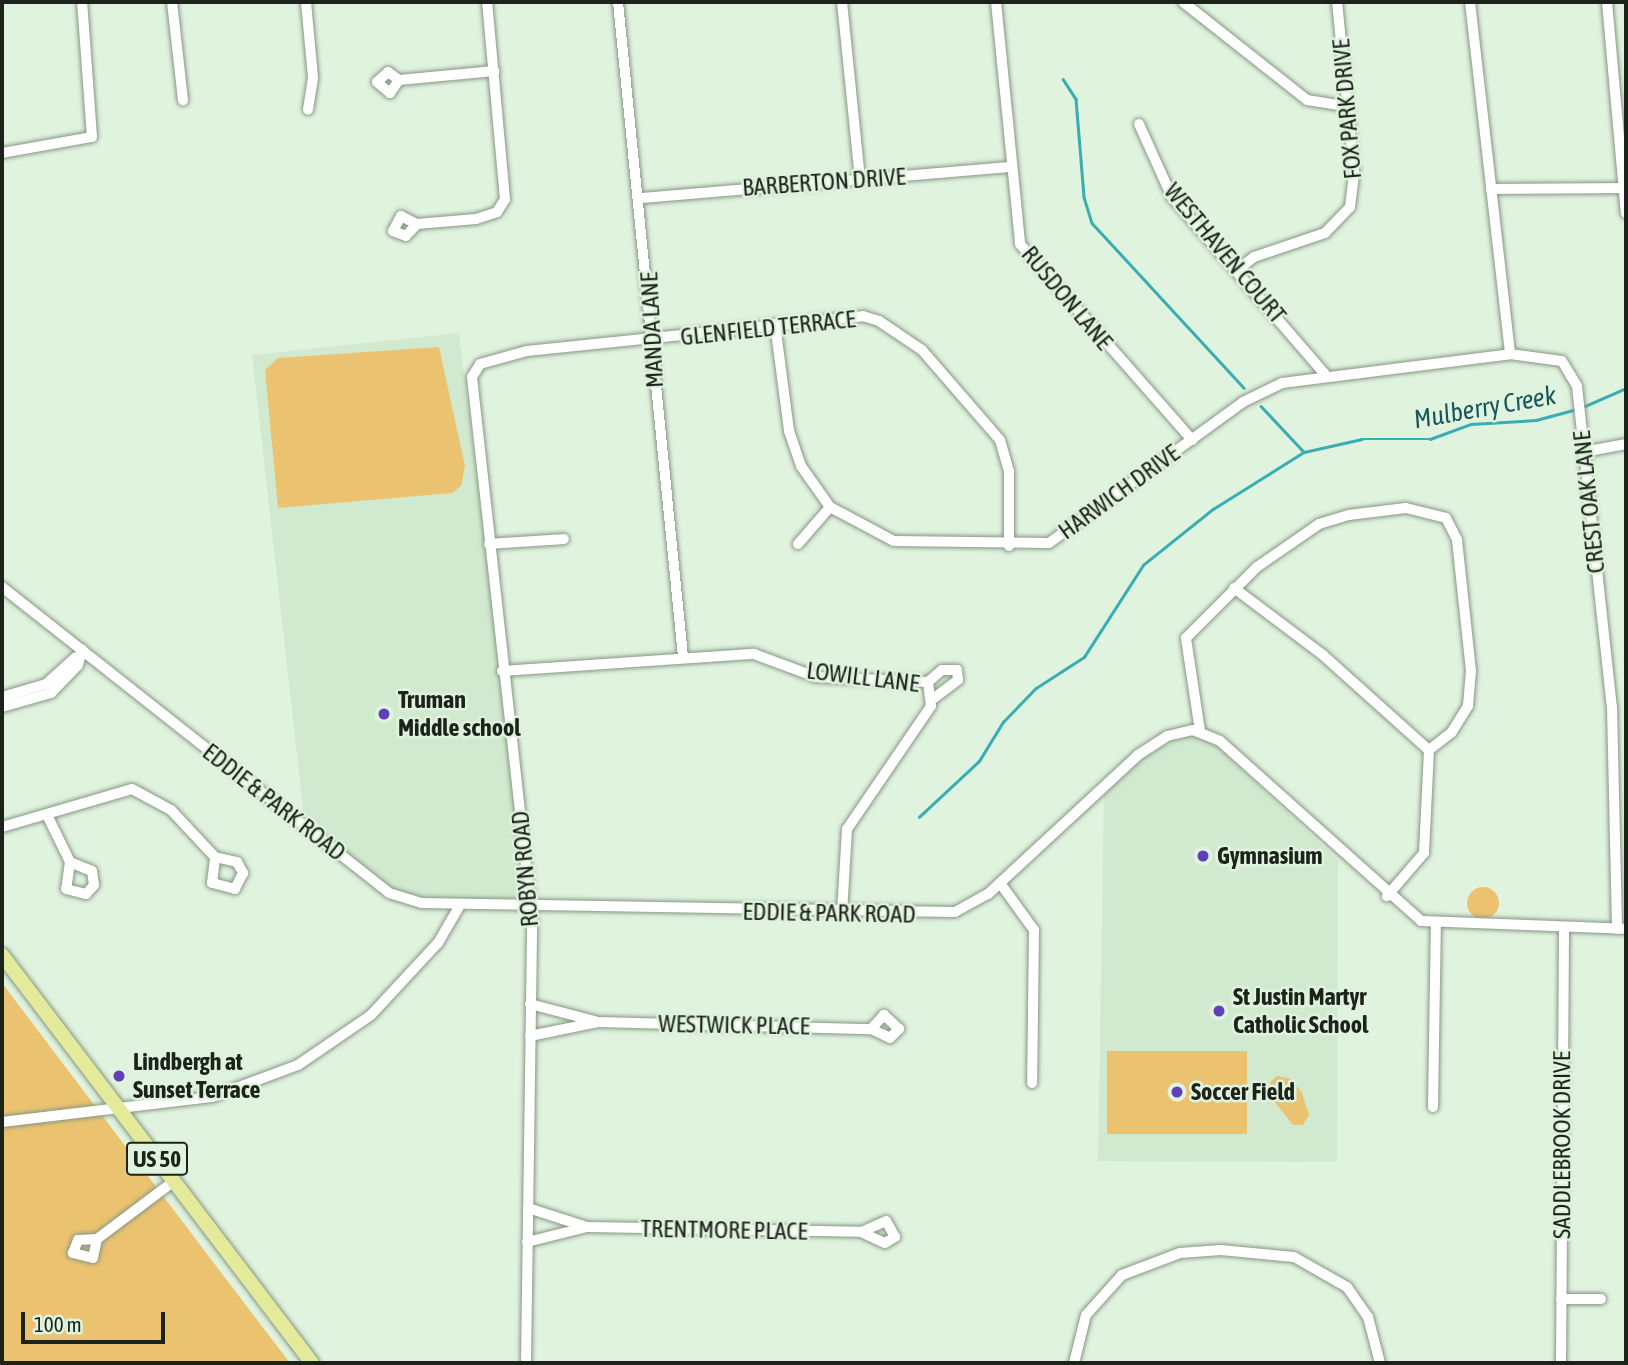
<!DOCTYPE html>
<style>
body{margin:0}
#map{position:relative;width:1628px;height:1365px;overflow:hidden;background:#e0f3de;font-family:"Asap Condensed",sans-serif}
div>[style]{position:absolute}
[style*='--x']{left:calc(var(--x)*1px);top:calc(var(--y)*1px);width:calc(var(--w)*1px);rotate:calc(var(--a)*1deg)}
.built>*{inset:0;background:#d1eacf}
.green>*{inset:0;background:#ebc370;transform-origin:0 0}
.round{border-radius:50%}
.stream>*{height:2.5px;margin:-1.25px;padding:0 1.25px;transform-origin:1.25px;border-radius:1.25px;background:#39adb4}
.roads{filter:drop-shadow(0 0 2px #869784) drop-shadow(0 0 2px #869784)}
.minor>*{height:10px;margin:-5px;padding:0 5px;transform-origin:5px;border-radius:5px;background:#fff}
.major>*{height:14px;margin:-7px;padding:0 7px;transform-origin:7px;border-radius:7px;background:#e3ea99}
.dots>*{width:19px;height:19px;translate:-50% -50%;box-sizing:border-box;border:4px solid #e0f3de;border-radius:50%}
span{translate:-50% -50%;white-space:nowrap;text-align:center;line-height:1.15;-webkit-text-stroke:5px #e0f3de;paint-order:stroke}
.shield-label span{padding:2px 5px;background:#e0f3de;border:2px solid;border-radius:5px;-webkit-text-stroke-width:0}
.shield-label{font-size:23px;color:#1c231b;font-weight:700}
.street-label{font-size:24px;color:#1c231b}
.poi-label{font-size:24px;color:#1c231b;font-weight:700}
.left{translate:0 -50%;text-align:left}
.water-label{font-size:26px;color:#17575b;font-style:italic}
.frame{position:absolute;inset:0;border:4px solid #1c231b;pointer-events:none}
.scale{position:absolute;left:21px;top:1312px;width:144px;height:32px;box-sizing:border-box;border:4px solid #1c231b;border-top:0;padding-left:9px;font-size:21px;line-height:24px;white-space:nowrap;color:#1c231b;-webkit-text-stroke:5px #e0f3de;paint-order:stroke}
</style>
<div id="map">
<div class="built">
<div style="clip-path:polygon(459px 333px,530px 906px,424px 899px,390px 890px,305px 826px,252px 355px)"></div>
<div style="clip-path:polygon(1188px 735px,1212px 741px,1338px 861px,1337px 1162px,1098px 1161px,1104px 793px,1147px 754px)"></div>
</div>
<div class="green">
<div style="clip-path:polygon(439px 347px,465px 466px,461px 486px,452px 493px,278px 508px,265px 370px,278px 358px)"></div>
<div class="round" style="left:1467px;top:887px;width:32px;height:32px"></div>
<div style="clip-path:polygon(2px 983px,210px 1258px,290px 1363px,2px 1363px)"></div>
<div style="left:1107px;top:1051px;width:140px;height:83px"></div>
<div style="clip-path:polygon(1277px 1076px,1292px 1079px,1302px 1093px,1309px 1115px,1303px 1125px,1293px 1125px,1273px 1100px,1270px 1082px)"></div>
</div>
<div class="stream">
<div style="--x:1063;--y:79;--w:24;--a:57"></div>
<div style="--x:1076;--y:99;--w:98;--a:85.3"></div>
<div style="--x:1084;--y:197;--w:27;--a:73"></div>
<div style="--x:1092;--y:223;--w:224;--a:47.3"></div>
<div style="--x:1261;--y:406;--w:63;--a:46.9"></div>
<div style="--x:1583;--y:407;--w:47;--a:-23.8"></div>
<div style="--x:919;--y:817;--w:82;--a:-43"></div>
<div style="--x:979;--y:761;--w:46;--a:-58.4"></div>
<div style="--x:1003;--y:722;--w:47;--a:-45.9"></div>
<div style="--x:1036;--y:688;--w:57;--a:-32.9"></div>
<div style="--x:1084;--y:657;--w:109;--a:-57.3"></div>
<div style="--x:1143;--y:565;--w:90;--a:-38.7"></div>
<div style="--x:1213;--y:509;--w:107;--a:-32.1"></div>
<div style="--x:1304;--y:452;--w:59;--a:-12.6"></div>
<div style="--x:1362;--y:439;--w:68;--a:0"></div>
<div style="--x:1430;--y:439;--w:44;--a:-20.1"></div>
<div style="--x:1471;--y:424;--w:65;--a:-3.5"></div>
<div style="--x:1536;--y:420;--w:42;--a:-15"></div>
</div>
<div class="roads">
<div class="minor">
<div style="--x:172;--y:2;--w:99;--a:83.6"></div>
<div style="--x:306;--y:2;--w:76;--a:84.7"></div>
<div style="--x:313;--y:78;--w:32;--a:99"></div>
<div style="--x:618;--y:2;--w:658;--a:84.33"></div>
<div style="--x:842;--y:2;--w:179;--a:84.2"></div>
<div style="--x:996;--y:2;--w:243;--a:84.3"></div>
<div style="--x:1020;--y:244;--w:261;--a:48.7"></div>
<div style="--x:1183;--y:2;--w:158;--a:38.3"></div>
<div style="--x:1307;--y:100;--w:39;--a:9"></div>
<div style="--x:1470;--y:2;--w:354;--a:83.5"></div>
<div style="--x:1607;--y:2;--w:212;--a:84.9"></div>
<div style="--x:399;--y:80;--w:16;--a:125"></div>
<div style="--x:390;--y:93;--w:17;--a:-140"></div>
<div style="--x:377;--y:82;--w:15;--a:-42"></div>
<div style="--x:388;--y:72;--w:14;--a:36"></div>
<div style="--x:399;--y:80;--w:96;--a:-5.4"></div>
<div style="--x:1139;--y:124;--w:80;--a:65.7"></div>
<div style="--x:1172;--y:197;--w:234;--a:49.2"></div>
<div style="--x:2;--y:153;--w:91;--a:-10.1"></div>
<div style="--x:92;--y:137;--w:135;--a:-94.2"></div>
<div style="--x:1491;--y:189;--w:135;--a:-0.4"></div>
<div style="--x:641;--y:198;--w:368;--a:-4.8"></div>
<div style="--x:417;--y:224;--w:16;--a:133"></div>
<div style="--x:406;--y:236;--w:14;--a:-159"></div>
<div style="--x:393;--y:231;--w:17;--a:-62"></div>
<div style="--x:401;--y:216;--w:18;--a:27"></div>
<div style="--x:417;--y:224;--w:59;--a:-4.8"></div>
<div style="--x:476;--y:219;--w:22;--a:-18"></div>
<div style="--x:497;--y:212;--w:15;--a:-58"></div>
<div style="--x:505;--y:199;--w:198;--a:-95.2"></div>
<div style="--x:1236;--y:271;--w:23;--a:-38"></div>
<div style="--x:1254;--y:257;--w:75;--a:-18.7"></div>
<div style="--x:1325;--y:233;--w:36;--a:-46"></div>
<div style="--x:1350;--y:207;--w:35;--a:-83"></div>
<div style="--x:1354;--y:172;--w:171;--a:-95.7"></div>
<div style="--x:775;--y:324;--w:108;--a:82.5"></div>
<div style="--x:789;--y:431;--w:37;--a:71"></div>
<div style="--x:801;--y:466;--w:50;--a:54.7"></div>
<div style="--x:830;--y:507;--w:72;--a:28"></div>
<div style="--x:894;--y:541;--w:155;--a:0.7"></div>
<div style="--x:1049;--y:543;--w:240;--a:-36"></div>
<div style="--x:1243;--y:402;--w:43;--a:-26"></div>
<div style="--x:1282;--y:383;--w:230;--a:-7.2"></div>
<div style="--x:1510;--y:354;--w:52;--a:7.7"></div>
<div style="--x:1562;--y:361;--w:29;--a:59"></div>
<div style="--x:1577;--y:386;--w:323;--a:83.8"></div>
<div style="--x:1612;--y:707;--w:222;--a:88.7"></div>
<div style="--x:1583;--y:452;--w:44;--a:-10.5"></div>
<div style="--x:489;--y:544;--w:75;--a:-3.8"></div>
<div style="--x:798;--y:544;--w:49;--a:-49.1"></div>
<div style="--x:2;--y:587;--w:493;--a:38.3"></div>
<div style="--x:389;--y:893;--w:34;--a:17"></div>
<div style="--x:422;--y:903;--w:533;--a:0.97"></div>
<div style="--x:955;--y:912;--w:38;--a:-29"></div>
<div style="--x:988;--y:894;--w:205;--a:-42.8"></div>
<div style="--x:1138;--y:755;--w:35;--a:-33"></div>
<div style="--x:1167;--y:736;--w:27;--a:-13"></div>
<div style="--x:1193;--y:730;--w:29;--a:22"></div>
<div style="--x:1220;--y:741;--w:270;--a:41.8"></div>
<div style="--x:1421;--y:921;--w:205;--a:2.2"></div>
<div style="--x:1234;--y:588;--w:111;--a:37"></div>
<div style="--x:1323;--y:655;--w:142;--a:41.9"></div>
<div style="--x:502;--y:671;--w:253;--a:-3.9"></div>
<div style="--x:754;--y:654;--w:66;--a:20.4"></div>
<div style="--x:816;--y:677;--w:112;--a:2.6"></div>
<div style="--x:928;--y:682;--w:24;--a:83"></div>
<div style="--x:931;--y:706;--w:149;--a:124.3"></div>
<div style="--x:847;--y:829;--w:84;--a:93.4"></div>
<div style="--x:928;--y:682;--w:18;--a:-41"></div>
<div style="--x:942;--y:670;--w:15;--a:0"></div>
<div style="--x:957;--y:670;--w:10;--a:84"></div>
<div style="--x:958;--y:680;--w:30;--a:143"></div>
<div style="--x:2;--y:697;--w:46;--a:-16.5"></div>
<div style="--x:46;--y:684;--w:40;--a:-42"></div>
<div style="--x:2;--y:707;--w:51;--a:-15.9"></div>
<div style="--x:51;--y:693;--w:39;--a:-46"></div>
<div style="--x:78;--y:665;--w:16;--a:-75"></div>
<div style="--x:1200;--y:731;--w:94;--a:-98.6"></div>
<div style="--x:1186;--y:638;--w:100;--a:-45"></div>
<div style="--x:1257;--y:567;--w:75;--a:-34.7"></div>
<div style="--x:1319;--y:524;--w:31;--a:-17"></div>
<div style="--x:1349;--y:515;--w:57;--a:-7"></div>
<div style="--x:1406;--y:508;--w:41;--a:14"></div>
<div style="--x:1446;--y:518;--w:25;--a:63"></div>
<div style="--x:1457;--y:540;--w:132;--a:83.9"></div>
<div style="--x:1471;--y:671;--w:35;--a:95"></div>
<div style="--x:1468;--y:706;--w:31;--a:122"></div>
<div style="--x:1452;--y:732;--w:29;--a:142"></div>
<div style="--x:1429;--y:750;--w:103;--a:92.8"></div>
<div style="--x:1424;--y:853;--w:57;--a:130.7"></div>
<div style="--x:48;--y:817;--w:50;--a:63.9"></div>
<div style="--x:70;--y:862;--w:27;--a:98"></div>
<div style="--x:66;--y:889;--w:21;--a:14"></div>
<div style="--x:86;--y:894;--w:12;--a:-48"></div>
<div style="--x:94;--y:885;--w:14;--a:-98"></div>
<div style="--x:92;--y:871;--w:24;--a:-158"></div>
<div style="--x:2;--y:827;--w:135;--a:-16.3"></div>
<div style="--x:132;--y:789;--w:44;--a:28.3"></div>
<div style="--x:171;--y:810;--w:64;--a:46.9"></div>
<div style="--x:215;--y:857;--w:23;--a:13"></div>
<div style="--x:237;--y:862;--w:13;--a:61"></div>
<div style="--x:243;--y:873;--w:18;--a:117"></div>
<div style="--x:235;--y:889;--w:24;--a:-165"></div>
<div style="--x:212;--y:883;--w:26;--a:-83"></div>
<div style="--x:1000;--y:883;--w:58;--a:54.1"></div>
<div style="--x:1034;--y:930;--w:153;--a:90.7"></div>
<div style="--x:530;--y:1004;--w:67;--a:14.7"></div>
<div style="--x:530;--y:1036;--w:69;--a:-11.6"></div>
<div style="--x:598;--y:1022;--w:273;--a:1.5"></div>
<div style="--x:871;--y:1029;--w:21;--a:25"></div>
<div style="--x:890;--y:1038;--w:13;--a:-45"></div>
<div style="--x:899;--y:1029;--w:21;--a:-137"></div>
<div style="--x:884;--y:1015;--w:19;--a:133"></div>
<div style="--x:1433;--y:1107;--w:182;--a:-89.1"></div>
<div style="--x:2;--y:1122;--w:211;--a:-6.8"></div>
<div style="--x:212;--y:1097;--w:92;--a:-20.4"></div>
<div style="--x:298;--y:1065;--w:88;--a:-34.4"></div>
<div style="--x:371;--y:1015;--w:98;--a:-47.1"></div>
<div style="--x:438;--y:943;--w:44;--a:-59.9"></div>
<div style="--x:528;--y:1208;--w:62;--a:17.9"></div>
<div style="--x:587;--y:1227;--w:274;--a:1"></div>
<div style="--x:861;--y:1232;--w:26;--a:25"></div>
<div style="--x:885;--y:1243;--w:12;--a:-31"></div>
<div style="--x:895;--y:1237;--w:18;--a:-119"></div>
<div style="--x:886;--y:1221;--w:27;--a:156"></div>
<div style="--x:97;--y:1239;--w:19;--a:102"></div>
<div style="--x:93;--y:1258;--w:21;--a:-166"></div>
<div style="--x:73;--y:1253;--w:14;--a:-69"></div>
<div style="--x:78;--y:1240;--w:19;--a:-3"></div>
<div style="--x:97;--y:1239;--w:96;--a:-37"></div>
<div style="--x:527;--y:1242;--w:62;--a:-14"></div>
<div style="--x:1561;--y:1299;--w:40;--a:0"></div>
<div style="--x:526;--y:1363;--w:443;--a:-89.2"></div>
<div style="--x:532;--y:920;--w:546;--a:-96.31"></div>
<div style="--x:472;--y:377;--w:15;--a:-58"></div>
<div style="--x:480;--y:364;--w:49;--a:-15.5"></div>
<div style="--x:527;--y:351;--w:338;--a:-5.9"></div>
<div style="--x:863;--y:316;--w:17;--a:17"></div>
<div style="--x:879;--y:321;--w:52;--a:34"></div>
<div style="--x:922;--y:350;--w:119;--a:49.1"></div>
<div style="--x:1000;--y:440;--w:32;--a:74"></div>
<div style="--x:1009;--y:471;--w:75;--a:90"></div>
<div style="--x:1074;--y:1363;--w:49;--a:-76"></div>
<div style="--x:1086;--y:1315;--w:54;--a:-48"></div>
<div style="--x:1122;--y:1275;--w:62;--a:-20.8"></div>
<div style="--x:1180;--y:1253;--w:41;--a:-4.2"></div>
<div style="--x:1221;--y:1250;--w:73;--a:5.5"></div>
<div style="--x:1294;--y:1257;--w:61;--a:29.5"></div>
<div style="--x:1347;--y:1287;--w:37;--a:55"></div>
<div style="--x:1368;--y:1317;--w:48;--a:75.4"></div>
<div style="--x:1561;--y:1363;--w:435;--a:-89.6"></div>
</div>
<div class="major">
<div style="--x:2;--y:955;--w:512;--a:52.77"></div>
</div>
</div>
<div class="dots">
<div style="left:384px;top:714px;background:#5f40b9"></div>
<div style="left:1203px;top:856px;background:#5f40b9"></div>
<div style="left:1219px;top:1011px;background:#5f40b9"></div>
<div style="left:119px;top:1076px;background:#5f40b9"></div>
<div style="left:1177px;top:1092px;background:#5f40b9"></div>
</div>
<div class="shield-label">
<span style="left:157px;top:1159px">US 50</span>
</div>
<div class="street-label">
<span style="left:1347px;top:109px;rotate:-95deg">FOX PARK DRIVE</span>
<span style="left:824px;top:182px;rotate:-4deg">BARBERTON DRIVE</span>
<span style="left:1225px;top:253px;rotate:50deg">WESTHAVEN COURT</span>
<span style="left:1067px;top:298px;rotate:50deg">RUSDON LANE</span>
<span style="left:768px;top:328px;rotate:-6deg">GLENFIELD TERRACE</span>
<span style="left:652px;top:330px;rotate:-93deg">MANDA LANE</span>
<span style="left:1119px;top:492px;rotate:-36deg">HARWICH DRIVE</span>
<span style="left:1589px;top:502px;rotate:-96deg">CREST OAK LANE</span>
<span style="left:863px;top:677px;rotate:7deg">LOWILL LANE</span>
<span style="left:274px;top:802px;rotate:38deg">EDDIE &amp; PARK ROAD</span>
<span style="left:525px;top:869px;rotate:-95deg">ROBYN ROAD</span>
<span style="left:829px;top:913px;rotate:1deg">EDDIE &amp; PARK ROAD</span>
<span style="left:734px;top:1025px;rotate:1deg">WESTWICK PLACE</span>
<span style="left:1562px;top:1145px;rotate:-90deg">SADDLEBROOK DRIVE</span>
<span style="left:724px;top:1230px;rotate:1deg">TRENTMORE PLACE</span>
</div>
<div class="poi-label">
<span class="left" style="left:398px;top:714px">Truman<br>Middle school</span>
<span class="left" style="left:1217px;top:856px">Gymnasium</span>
<span class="left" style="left:1233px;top:1011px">St Justin Martyr<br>Catholic School</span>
<span class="left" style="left:133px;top:1076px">Lindbergh at<br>Sunset Terrace</span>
<span class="left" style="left:1191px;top:1092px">Soccer Field</span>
</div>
<div class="water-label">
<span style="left:1485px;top:408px;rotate:-10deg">Mulberry Creek</span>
</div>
<div class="frame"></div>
<div class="scale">100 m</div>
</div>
